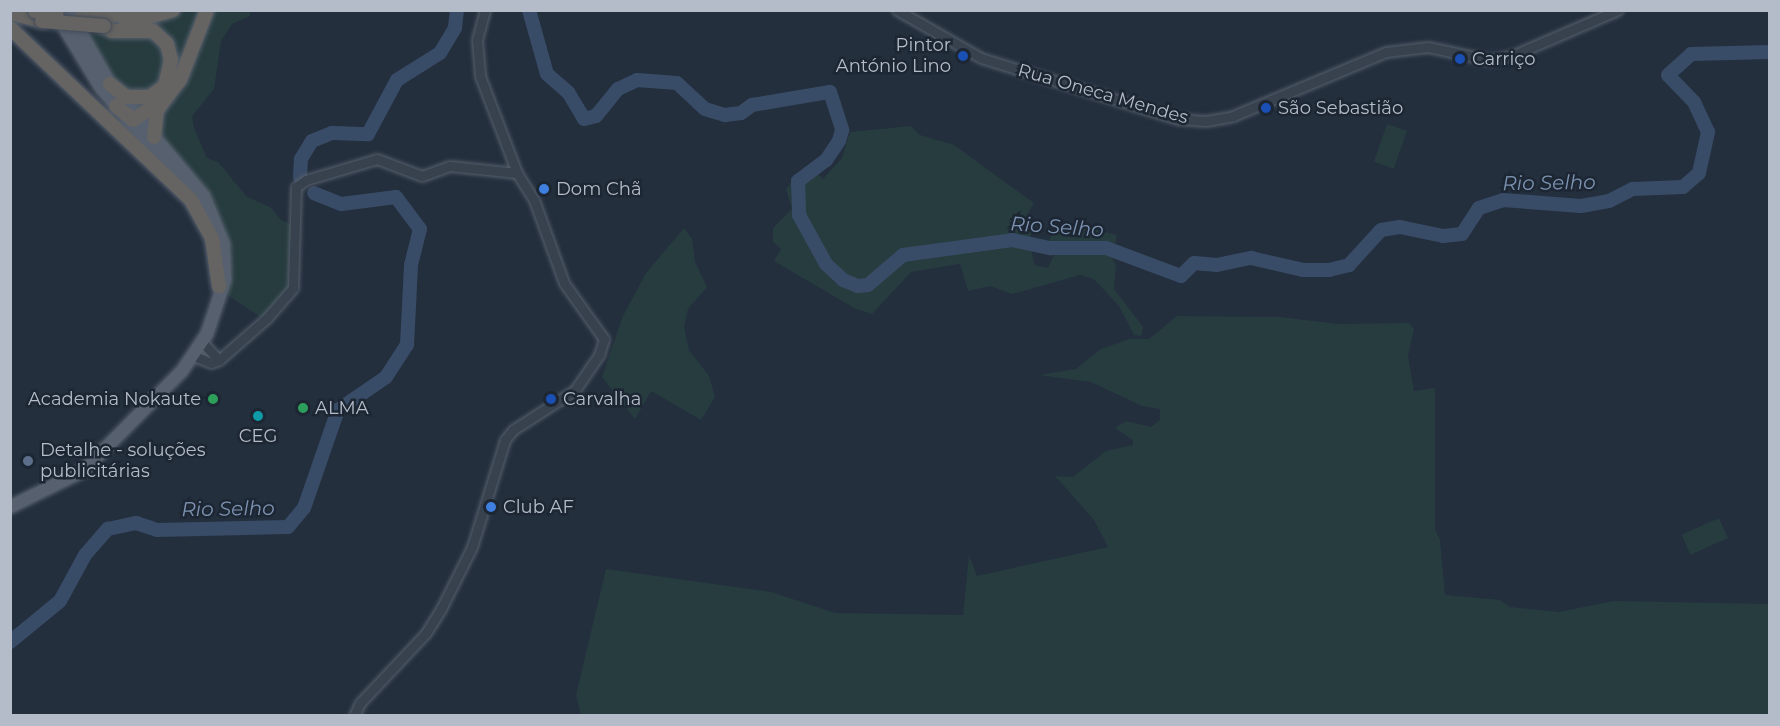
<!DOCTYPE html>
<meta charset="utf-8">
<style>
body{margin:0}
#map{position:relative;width:1780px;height:726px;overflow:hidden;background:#242f3e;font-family:Montserrat,sans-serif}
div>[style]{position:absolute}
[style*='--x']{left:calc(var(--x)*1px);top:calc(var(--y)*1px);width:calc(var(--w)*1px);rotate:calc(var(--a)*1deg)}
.green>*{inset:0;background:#263c3f;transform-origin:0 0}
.river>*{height:14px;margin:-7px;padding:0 7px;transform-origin:7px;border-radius:7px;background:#394c67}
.roads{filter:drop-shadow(0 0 2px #565f6c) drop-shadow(0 0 2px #565f6c)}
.tertiary>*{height:9px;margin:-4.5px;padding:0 4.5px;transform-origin:4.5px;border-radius:4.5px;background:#38414e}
.primary>*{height:12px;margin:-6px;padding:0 6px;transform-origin:6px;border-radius:6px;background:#56606e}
.trunk>*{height:14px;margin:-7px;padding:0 7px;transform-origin:7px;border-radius:7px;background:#656462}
.bridges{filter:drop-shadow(0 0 2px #434c59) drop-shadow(0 0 2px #434c59)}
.trunk-bridge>*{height:14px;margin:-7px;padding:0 7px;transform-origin:7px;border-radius:7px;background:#656462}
.dots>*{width:16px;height:16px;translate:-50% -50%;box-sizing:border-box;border:3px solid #1d2633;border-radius:50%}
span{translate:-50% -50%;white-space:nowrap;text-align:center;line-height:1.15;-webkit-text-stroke:5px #1d2633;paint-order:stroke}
.poi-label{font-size:18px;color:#b4bcc9}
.right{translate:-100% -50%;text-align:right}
.left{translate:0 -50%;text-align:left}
.street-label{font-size:18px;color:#b4bcc9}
.water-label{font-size:20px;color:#7c92b1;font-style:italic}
.frame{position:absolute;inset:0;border:12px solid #b4bcc9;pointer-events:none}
</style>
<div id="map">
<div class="green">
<div style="clip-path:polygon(185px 11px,203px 11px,181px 68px,167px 89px,176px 69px,148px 25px)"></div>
<div style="clip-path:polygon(212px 11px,250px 11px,250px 16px,232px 24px,221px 41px,214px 89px,192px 116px,194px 128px,207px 158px,218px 162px,247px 197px,270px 207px,281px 220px,292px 225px,290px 286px,262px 318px,226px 294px,226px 237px,159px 130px,161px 110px)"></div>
<div style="clip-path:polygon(127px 32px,157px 39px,166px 56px,162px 81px,143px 94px,120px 89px,84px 35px)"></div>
<div style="left:1387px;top:124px;width:21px;height:40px;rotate:19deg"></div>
<div style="clip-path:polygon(911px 126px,920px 135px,954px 145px,1034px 203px,1023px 222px,1031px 231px,1030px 247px,1035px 265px,1048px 268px,1054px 255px,1049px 244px,1053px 227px,1076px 225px,1117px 235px,1112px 258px,1116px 266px,1114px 289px,1143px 327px,1141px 336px,1134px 335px,1119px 306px,1094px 279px,1080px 275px,1012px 294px,990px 286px,968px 291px,960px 264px,911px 272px,872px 314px,854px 308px,774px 261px,781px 249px,773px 242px,773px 228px,792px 209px,786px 189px,804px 167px,810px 166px,823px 179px,842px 158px,850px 132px)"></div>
<div style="clip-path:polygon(684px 228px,692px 239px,695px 262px,707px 287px,688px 309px,684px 327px,689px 350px,709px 376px,715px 397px,701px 420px,651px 391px,635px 419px,602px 377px,623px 316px,646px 273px)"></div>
<div style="clip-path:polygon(1177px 316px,1280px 317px,1338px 324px,1409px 323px,1414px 329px,1408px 355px,1414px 391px,1435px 388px,1435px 529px,1440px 540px,1445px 595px,1500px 600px,1510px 607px,1559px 612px,1614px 601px,1769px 604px,1769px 715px,581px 715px,576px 695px,606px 569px,771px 592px,835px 613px,963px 615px,969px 555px,977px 576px,1108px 547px,1094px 520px,1055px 476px,1073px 477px,1106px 451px,1133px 445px,1133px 440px,1115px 428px,1126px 421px,1151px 427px,1160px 420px,1160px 409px,1142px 406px,1091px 382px,1039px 375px,1076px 369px,1101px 349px,1129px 339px,1149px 339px)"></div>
<div style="left:1719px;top:518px;width:22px;height:41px;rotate:66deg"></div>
</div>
<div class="river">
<div style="--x:529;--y:10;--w:66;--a:74.3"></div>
<div style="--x:547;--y:74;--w:28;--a:41"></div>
<div style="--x:568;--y:92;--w:31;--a:59"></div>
<div style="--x:584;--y:119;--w:12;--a:-14"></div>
<div style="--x:596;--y:116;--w:35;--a:-51"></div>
<div style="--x:618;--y:89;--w:21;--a:-25"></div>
<div style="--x:637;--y:80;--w:40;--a:4.3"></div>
<div style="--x:677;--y:83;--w:38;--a:43"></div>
<div style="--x:705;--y:109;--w:21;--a:17"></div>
<div style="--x:725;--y:115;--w:16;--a:-7"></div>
<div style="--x:741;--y:113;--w:14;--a:-36"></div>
<div style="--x:752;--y:105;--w:79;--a:-9.5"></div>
<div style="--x:830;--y:92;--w:40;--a:72"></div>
<div style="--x:842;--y:130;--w:11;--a:105"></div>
<div style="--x:839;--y:141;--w:23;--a:124"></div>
<div style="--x:826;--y:160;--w:35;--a:143"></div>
<div style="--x:798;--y:181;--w:34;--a:88"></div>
<div style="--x:799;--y:215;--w:56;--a:61.1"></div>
<div style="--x:826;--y:264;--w:23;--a:43"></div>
<div style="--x:843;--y:280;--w:16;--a:22"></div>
<div style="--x:858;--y:286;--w:10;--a:-6"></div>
<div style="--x:868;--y:285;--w:46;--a:-40.6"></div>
<div style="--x:903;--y:255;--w:110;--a:-7.8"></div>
<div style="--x:1012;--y:240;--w:40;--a:12"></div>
<div style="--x:1051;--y:248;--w:55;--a:0"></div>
<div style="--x:1106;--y:248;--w:80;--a:20.5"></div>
<div style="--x:1181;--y:276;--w:18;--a:-45"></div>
<div style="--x:1194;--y:263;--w:23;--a:5"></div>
<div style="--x:1217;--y:265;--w:35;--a:-12"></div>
<div style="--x:1251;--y:258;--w:53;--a:13"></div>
<div style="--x:1303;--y:270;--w:26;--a:0"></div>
<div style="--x:1329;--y:270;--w:21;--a:-14"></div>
<div style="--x:1349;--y:265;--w:47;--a:-47.6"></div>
<div style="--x:1381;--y:230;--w:19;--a:-9"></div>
<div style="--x:1400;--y:227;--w:44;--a:11.8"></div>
<div style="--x:1443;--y:236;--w:19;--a:-6"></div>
<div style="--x:1462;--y:234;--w:31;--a:-57"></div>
<div style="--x:1479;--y:208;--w:25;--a:-18"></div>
<div style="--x:1503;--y:200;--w:78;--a:4.4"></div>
<div style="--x:1581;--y:206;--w:28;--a:-10"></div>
<div style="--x:1609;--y:201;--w:27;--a:-27"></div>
<div style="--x:1633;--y:189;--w:50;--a:-2.3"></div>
<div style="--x:1683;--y:187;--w:21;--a:-41"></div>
<div style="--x:1699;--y:173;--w:42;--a:-77.6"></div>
<div style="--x:1708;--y:132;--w:33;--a:-115"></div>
<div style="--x:1694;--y:102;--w:37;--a:-134"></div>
<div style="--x:1668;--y:75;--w:31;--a:-42"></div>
<div style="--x:1691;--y:54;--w:79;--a:-1.5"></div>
<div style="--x:300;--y:177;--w:18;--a:-87"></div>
<div style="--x:301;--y:159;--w:21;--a:-59"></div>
<div style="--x:312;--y:141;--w:22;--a:-22"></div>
<div style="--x:332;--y:133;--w:36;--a:2"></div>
<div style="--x:368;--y:134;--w:61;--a:-61.8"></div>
<div style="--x:397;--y:80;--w:51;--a:-32.1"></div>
<div style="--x:440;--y:53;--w:29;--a:-59"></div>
<div style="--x:455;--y:28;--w:18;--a:-84"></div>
<div style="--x:10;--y:642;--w:65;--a:-39.4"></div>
<div style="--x:60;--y:601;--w:52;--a:-61.5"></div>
<div style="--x:85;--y:555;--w:35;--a:-49"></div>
<div style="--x:108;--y:529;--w:29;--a:-12"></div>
<div style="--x:136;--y:523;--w:22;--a:18"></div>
<div style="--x:157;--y:530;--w:131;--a:-1.3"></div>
<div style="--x:288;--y:527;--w:25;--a:-50"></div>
<div style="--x:304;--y:508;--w:104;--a:-70.9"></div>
<div style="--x:338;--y:410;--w:58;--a:-34.5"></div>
<div style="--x:386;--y:377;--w:38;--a:-57"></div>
<div style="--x:407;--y:345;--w:80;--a:-87.1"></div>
<div style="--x:411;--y:265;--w:37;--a:-76"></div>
<div style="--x:420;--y:229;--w:40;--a:-127"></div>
<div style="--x:396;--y:197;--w:55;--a:172.7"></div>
<div style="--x:341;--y:204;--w:29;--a:-158"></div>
</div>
<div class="roads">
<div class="tertiary">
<div style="--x:485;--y:10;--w:31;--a:105"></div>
<div style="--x:477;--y:40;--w:36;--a:85"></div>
<div style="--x:480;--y:76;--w:104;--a:69.1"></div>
<div style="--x:897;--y:10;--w:97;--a:29.7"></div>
<div style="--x:981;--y:58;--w:206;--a:17.2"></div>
<div style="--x:1178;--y:119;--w:28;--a:4"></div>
<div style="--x:1206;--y:121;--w:27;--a:-10"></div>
<div style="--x:1233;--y:116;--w:166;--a:-22.7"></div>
<div style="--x:1386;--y:52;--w:42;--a:-6.8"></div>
<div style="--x:1428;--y:47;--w:62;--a:12"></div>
<div style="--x:1489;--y:60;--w:22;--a:-10"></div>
<div style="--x:1511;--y:56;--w:116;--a:-23.3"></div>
<div style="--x:202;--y:342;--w:25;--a:47"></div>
<div style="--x:194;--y:356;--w:18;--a:22"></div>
<div style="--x:211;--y:363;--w:9;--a:-21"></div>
<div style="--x:219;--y:360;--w:64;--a:-41.2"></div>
<div style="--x:267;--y:318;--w:40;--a:-49"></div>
<div style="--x:293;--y:288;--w:101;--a:-88.3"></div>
<div style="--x:296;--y:187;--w:12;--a:-35"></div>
<div style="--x:306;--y:180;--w:74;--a:-16.5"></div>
<div style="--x:377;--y:159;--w:48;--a:20.7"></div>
<div style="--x:422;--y:176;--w:30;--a:-20"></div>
<div style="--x:450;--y:166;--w:67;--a:6"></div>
<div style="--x:517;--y:173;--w:32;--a:58"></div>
<div style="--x:534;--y:200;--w:88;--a:70.1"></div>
<div style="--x:564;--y:283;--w:69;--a:54.5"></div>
<div style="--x:604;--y:339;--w:17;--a:107"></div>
<div style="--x:599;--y:355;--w:42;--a:124.4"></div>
<div style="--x:575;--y:390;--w:74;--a:147.2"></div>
<div style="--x:513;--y:430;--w:13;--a:129"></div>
<div style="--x:505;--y:440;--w:112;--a:107.1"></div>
<div style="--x:472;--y:547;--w:69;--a:116.6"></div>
<div style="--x:441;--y:609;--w:28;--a:122"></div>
<div style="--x:426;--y:633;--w:96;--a:133.3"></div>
<div style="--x:360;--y:703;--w:14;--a:115"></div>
</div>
<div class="primary">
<div style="--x:58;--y:17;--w:83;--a:58.8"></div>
<div style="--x:101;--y:88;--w:133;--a:49.3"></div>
<div style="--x:10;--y:507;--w:81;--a:-26.3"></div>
<div style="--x:83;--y:471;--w:141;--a:-45.3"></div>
<div style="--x:182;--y:371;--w:45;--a:-56"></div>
<div style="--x:207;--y:334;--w:57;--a:-71.6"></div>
<div style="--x:225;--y:280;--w:35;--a:-92"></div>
<div style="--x:224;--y:245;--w:53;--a:-112.2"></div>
<div style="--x:204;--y:196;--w:146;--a:-130"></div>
<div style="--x:110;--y:84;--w:85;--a:-119.6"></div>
</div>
<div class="trunk">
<div style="--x:10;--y:13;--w:33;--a:14"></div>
<div style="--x:80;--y:18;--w:58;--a:-4.9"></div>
<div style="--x:126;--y:23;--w:49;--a:-15.5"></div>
<div style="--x:104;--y:26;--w:9;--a:32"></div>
<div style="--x:112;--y:31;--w:41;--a:0"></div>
<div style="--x:153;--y:31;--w:19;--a:43"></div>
<div style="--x:167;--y:44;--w:16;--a:76"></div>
<div style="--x:171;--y:60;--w:27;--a:103"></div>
<div style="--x:165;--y:86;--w:19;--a:144"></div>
<div style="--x:150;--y:97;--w:24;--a:180"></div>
<div style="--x:126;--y:97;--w:21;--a:-141"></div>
<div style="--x:10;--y:28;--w:250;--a:43.5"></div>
<div style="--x:191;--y:200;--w:43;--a:61.1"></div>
<div style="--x:212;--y:238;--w:49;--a:81.7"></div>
<div style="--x:116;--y:106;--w:22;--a:39"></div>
<div style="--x:133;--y:120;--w:29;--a:-34"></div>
<div style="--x:154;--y:137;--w:27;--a:-84"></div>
<div style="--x:157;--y:110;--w:38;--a:-53"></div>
<div style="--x:180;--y:80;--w:75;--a:-68.9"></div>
</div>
</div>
<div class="bridges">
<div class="trunk-bridge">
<div style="--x:35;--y:11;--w:22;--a:10"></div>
<div style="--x:42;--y:21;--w:62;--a:4.6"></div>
</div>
</div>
<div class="dots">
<div style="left:963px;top:56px;background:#1a4fb4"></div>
<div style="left:1460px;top:59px;background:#1a4fb4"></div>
<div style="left:1266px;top:108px;background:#1a4fb4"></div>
<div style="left:544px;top:189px;background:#3f7fe0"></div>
<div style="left:213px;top:399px;background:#2e9e5b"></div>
<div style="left:551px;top:399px;background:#1a4fb4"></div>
<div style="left:303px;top:408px;background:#2e9e5b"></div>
<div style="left:258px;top:416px;background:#0f9aa8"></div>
<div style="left:28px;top:461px;background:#5c6f8a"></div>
<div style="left:491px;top:507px;background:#3f7fe0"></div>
</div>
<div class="poi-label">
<span class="right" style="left:951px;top:56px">Pintor<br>António Lino</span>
<span class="left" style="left:1472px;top:59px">Carriço</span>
<span class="left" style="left:1278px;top:108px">São Sebastião</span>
<span class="left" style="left:556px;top:189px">Dom Chã</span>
<span class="right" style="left:201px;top:399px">Academia Nokaute</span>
<span class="left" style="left:563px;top:399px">Carvalha</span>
<span class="left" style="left:315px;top:408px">ALMA</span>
<span style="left:258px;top:436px">CEG</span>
<span class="left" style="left:40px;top:461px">Detalhe - soluções<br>publicitárias</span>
<span class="left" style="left:503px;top:507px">Club AF</span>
</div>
<div class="street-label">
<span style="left:1103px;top:94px;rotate:16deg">Rua Oneca Mendes</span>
</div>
<div class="water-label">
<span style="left:1549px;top:183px;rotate:-1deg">Rio Selho</span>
<span style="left:1057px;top:227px;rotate:4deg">Rio Selho</span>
<span style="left:228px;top:509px;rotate:-1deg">Rio Selho</span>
</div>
<div class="frame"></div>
</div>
